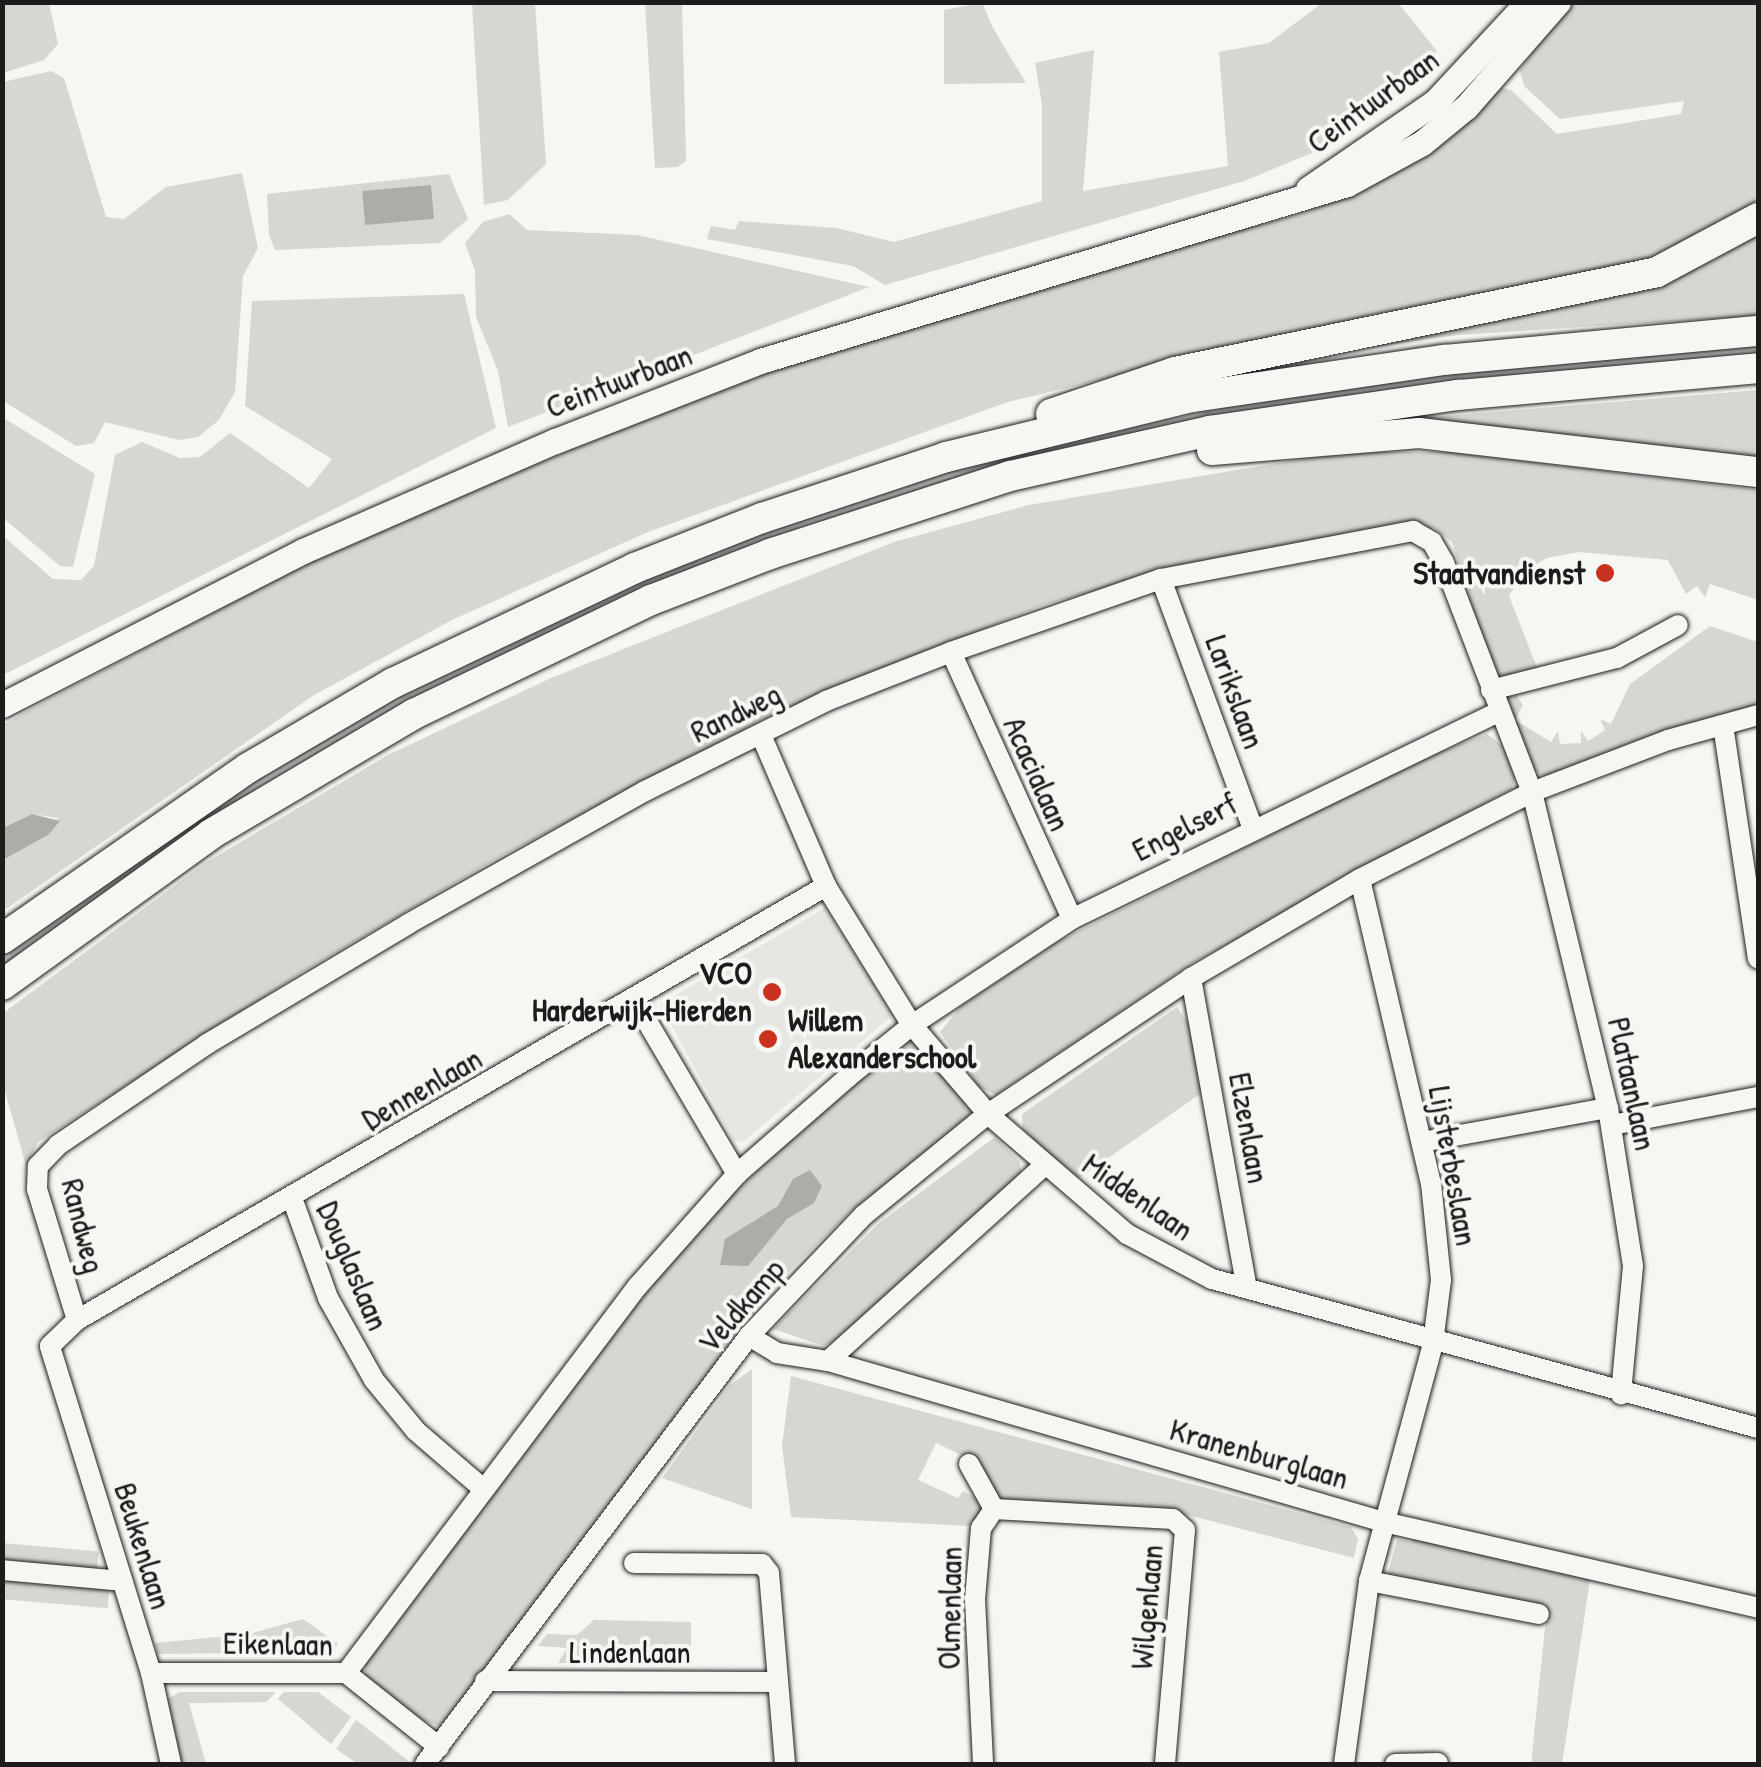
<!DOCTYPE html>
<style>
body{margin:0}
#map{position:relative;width:1761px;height:1767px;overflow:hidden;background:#f6f6f2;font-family:"Patrick Hand",sans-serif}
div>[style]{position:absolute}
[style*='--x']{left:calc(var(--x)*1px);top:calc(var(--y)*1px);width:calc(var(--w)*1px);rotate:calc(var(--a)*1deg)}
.built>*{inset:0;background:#e6e6e2}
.green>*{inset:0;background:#d6d6d2;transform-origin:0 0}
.water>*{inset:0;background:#acaca9;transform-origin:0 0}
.roads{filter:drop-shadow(0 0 2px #1c1c1c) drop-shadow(0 0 2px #1c1c1c)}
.minor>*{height:20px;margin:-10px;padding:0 10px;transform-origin:10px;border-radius:10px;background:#f6f6f2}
.major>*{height:25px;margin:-12.5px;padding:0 12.5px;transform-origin:12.5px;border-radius:12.5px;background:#f6f6f2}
.highway>*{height:30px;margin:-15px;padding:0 15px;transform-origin:15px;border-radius:15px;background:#f6f6f2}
.dots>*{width:28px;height:28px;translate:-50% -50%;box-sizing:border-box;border:5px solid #f6f6f2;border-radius:50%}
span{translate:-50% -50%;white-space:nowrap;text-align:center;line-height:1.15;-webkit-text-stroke:8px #f6f6f2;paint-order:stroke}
.street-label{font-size:32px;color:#1c1c1c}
.poi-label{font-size:32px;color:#1c1c1c;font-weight:700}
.right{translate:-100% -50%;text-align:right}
.left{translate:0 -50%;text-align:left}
.frame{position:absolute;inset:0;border:5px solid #1c1c1c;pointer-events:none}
</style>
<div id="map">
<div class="built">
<div style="clip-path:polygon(825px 908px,893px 1015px,743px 1142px,734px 1141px,660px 1004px)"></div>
</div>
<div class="green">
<div style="clip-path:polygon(3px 2px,49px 3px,58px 44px,44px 60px,3px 73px)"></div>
<div style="clip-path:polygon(472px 3px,535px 3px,546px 164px,508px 200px,484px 205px)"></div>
<div style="clip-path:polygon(645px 3px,682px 3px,686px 161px,677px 167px,655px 168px)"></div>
<div style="clip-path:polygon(982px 3px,993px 28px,1026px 83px,944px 84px,944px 10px)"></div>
<div style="clip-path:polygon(1322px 3px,1398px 3px,1437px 51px,1399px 93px,1312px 153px,1244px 181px,885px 285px,853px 266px,696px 237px,707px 239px,711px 226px,735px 230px,739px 221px,836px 228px,894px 242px,1042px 201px,1042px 104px,1035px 63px,1094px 50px,1083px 191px,1228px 166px,1219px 52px,1269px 43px)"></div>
<div style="clip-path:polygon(1567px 3px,1758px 3px,1758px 200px,1731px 222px,1663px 257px,1372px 315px,1008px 402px,648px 532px,452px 620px,314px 695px,3px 911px,3px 860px,48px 835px,58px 818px,32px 814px,3px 828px,3px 725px,34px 707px,365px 533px,756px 375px,980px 299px,1305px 213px,1356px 190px,1498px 87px,1511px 90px,1557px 134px,1681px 114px,1684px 101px,1560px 119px,1524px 86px,1520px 70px)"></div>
<div style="clip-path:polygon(51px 71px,64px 78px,106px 217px,124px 219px,166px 187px,242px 173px,258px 248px,243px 276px,235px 392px,219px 420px,198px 437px,179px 440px,105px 422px,94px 443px,76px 446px,3px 401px,3px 82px)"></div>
<div style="clip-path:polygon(449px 174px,468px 219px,440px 243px,275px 250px,269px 235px,267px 194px)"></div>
<div style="clip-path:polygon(509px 214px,527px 230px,637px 235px,869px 287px,508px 427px,498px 371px,476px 317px,475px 270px,465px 243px,483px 222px)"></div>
<div style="clip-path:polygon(1758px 234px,1758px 316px,1458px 335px,1297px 358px,1661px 277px,1710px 262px)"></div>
<div style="clip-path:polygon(464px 294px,496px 428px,3px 675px,3px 536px,53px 579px,81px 580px,94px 566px,115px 455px,142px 442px,180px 458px,200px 457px,230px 433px,309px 488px,332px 459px,245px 406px,252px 301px)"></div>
<div style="clip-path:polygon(1758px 343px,1758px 356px,1405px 389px,1239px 413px,578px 621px,3px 976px,3px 954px,47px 918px,354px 716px,661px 569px,814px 511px,989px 458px,1325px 386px)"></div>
<div style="clip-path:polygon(1758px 390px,1758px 456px,1707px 457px,1420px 418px)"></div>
<div style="clip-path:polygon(2px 417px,95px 474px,73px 567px,60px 566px,3px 518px)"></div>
<div style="clip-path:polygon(1344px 452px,1451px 452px,1758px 490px,1758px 600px,1710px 584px,1705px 597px,1697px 586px,1686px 594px,1668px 560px,1579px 552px,1547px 558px,1524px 571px,1509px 596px,1540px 675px,1495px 681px,1452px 542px,1434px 528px,1203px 561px,1043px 605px,776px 713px,494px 860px,304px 971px,38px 1142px,26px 1166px,3px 1084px,2px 1014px,205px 863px,388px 755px,553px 677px,894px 542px,1029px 505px)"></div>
<div style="clip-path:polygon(1710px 626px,1758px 642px,1758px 704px,1545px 777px,1531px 768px,1502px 696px,1516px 695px,1523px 705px,1515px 720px,1551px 742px,1558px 731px,1560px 744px,1581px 743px,1581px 731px,1588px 741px,1605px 730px,1600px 719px,1611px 724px,1630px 684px)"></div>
<div style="clip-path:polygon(1487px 734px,1505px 748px,1515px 778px,1512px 789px,1194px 962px,996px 1095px,979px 1087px,940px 1032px,962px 1005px,1057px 942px,1417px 761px)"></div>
<div style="clip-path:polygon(1177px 1007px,1191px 1027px,1203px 1092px,1078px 1179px,1023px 1132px,1022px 1114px)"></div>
<div style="clip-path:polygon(evenodd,911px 1039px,971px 1108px,968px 1118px,849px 1213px,773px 1287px,441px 1727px,417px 1718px,366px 1678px,365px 1658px,609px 1335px,702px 1223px,824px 1108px,911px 1039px,820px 1194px,787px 1219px,747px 1266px,762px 1216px,820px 1194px)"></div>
<div style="clip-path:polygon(995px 1137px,1020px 1162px,1021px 1177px,833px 1342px,824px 1346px,773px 1329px,879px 1223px)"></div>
<div style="clip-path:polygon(752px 1369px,752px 1509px,662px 1478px,730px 1385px)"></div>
<div style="clip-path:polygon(791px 1376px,1351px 1527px,1358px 1539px,1354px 1558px,1172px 1511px,992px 1498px,979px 1463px,936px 1443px,918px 1480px,958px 1498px,963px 1491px,978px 1499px,984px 1510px,970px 1526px,791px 1517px,782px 1446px)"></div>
<div style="clip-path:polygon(1413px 1537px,1590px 1580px,1562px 1764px,1531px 1764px,1547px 1608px,1394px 1580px,1388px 1573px,1397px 1539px,1411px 1542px)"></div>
<div style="left:2px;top:1543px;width:97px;height:22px;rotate:5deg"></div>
<div style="left:2px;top:1578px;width:108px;height:21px;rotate:5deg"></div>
<div style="clip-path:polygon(303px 1619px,338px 1644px,332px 1652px,158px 1654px,155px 1643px,249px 1634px)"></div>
<div style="clip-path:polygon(594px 1620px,691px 1622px,691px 1662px,558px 1663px,567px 1648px,538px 1646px,547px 1634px,577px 1635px)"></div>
<div style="clip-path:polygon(180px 1692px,276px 1692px,266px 1702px,189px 1703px,206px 1764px,178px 1764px,160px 1703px)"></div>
<div style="clip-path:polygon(284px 1692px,318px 1692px,351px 1717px,331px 1744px,278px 1699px)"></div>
<div style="clip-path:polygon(356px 1720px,410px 1762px,409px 1764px,358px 1764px,336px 1749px)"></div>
</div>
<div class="water">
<div style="left:431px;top:185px;width:34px;height:69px;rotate:85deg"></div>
<div style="clip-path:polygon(32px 814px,60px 821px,48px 835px,3px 860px,3px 828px)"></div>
<div style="clip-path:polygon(810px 1170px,822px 1186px,814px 1203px,787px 1219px,748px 1266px,720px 1265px,725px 1239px,778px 1206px,793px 1179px)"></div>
</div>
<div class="roads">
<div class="minor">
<div style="--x:1161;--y:579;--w:263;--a:69.8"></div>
<div style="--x:951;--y:652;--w:293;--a:65.6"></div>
<div style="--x:1491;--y:690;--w:130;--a:-14.3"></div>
<div style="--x:1617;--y:658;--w:69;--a:-28.4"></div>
<div style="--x:1723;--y:725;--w:236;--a:81.5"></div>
<div style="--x:761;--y:735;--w:164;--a:66.7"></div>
<div style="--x:826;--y:886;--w:163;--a:58.3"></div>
<div style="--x:912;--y:1025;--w:117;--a:49.5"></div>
<div style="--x:988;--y:1114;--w:184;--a:40.8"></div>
<div style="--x:1127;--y:1234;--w:96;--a:27.9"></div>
<div style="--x:1212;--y:1279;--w:566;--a:15.26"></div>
<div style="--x:1191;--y:978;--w:315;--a:79.8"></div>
<div style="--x:635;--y:1001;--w:201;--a:59.5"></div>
<div style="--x:1612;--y:1125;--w:149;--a:-10.9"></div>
<div style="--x:1422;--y:1142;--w:189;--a:-10.4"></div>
<div style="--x:292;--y:1198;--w:106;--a:70.2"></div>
<div style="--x:328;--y:1298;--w:94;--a:60.7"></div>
<div style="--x:374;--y:1380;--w:66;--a:50.5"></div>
<div style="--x:416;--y:1431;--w:86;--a:40.7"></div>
<div style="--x:77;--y:1320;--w:137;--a:-107"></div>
<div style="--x:37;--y:1189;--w:23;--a:-88"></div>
<div style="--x:38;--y:1166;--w:29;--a:-46"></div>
<div style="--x:58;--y:1145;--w:180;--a:-34.1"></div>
<div style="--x:207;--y:1044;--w:234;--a:-30.8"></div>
<div style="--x:408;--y:924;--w:272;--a:-29.3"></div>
<div style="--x:645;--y:791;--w:202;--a:-26.4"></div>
<div style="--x:826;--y:701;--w:134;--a:-21.4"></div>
<div style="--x:951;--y:652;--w:222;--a:-19.2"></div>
<div style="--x:1161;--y:579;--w:257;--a:-10.8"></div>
<div style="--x:1413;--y:531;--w:22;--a:30"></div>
<div style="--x:1432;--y:542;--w:24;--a:60"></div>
<div style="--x:1444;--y:563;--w:245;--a:69"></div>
<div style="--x:1532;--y:792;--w:325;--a:76.5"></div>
<div style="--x:1608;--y:1108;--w:160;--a:81"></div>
<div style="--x:1633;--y:1266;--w:129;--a:95.4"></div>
<div style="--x:749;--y:1336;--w:33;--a:31"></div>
<div style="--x:777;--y:1353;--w:52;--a:8.9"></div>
<div style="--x:828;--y:1361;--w:579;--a:16.15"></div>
<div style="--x:1384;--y:1522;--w:384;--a:12.9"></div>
<div style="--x:828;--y:1361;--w:291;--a:-42.1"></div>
<div style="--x:969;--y:1464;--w:51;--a:60.9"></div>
<div style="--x:994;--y:1509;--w:23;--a:124"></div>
<div style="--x:981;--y:1528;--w:71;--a:94.8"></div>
<div style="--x:975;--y:1599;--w:165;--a:87.2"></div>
<div style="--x:994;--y:1509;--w:179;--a:3.2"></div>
<div style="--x:1173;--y:1519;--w:16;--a:43"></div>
<div style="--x:1185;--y:1530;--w:235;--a:94.9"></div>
<div style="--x:634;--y:1563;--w:128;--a:0.4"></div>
<div style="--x:762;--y:1564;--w:11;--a:52"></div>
<div style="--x:769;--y:1573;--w:192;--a:85.2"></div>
<div style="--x:2;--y:1570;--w:121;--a:5.2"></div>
<div style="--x:1369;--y:1581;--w:173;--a:11"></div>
<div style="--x:151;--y:1673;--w:195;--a:0"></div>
<div style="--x:346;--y:1673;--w:119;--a:38.5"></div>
<div style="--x:346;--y:1673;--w:485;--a:-53"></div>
<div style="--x:638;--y:1286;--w:149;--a:-48.5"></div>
<div style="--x:737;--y:1174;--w:147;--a:-41.1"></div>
<div style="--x:848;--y:1077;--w:82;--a:-39.1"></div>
<div style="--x:912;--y:1025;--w:192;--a:-33.5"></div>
<div style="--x:1072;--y:919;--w:476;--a:-25.9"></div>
<div style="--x:485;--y:1681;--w:291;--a:0.2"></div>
<div style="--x:171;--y:1764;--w:93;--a:-102.4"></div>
<div style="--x:151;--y:1673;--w:342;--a:-107.2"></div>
<div style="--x:50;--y:1346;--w:37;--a:-44"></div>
<div style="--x:77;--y:1320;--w:866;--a:-30.09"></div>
<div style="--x:425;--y:1764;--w:537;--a:-52.87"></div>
<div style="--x:749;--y:1336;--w:167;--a:-46.5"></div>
<div style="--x:864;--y:1215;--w:160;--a:-39.2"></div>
<div style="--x:988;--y:1114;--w:244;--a:-33.8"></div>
<div style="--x:1191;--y:978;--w:196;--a:-30.4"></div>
<div style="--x:1360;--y:879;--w:193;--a:-26.8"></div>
<div style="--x:1532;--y:792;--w:146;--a:-20.9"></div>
<div style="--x:1668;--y:740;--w:93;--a:-15.5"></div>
<div style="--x:1344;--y:1764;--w:185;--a:-82.2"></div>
<div style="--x:1369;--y:1581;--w:246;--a:-74.9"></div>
<div style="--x:1433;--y:1343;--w:64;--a:-82.8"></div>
<div style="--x:1441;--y:1280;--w:97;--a:-95.9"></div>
<div style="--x:1431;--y:1184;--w:313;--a:-103.1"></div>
<div style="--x:1395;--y:1764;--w:43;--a:-1.3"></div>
</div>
<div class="major">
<div style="--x:1308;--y:189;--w:154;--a:-34.4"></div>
<div style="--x:1435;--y:102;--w:137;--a:-47.1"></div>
<div style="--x:2;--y:705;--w:338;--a:-27.1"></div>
<div style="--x:303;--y:551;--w:275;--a:-23.6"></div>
<div style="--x:555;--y:441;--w:220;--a:-21.3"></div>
<div style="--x:760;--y:361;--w:613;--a:-16.78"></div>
<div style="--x:1347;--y:184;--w:85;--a:-28.7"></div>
<div style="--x:1422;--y:143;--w:57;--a:-39.3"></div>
<div style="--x:1466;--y:107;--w:140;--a:-48.8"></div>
</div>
<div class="highway">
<div style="--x:1051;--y:414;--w:131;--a:-18.7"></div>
<div style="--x:1175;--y:372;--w:492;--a:-11.7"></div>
<div style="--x:1657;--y:272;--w:115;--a:-28.1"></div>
<div style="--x:1212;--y:450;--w:208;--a:-4.7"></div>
<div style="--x:1419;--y:433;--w:341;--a:6.6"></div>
<div style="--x:2;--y:939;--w:300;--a:-34.8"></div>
<div style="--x:248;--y:768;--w:168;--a:-30.4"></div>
<div style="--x:393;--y:683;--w:268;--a:-25.4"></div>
<div style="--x:635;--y:568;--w:136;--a:-21.5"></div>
<div style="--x:762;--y:518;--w:194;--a:-18.3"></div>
<div style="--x:946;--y:457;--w:254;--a:-13.7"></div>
<div style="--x:1193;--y:397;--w:254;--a:-8.4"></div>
<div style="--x:1444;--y:360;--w:315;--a:-5.3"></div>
<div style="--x:2;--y:985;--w:258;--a:-35.8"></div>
<div style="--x:211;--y:834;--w:236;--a:-30.6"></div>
<div style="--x:414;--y:714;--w:263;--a:-25.7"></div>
<div style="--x:651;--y:600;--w:128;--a:-21.1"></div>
<div style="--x:770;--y:554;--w:252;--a:-18"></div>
<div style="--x:1010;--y:476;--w:205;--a:-12.7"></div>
<div style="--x:1210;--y:431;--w:251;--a:-8.3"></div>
<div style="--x:1458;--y:395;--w:301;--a:-5.1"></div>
</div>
</div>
<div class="dots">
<div style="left:1605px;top:573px;background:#c8321e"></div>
<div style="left:772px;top:992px;background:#c8321e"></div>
<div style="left:768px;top:1039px;background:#c8321e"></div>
</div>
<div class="street-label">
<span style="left:1373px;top:101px;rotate:-36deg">Ceintuurbaan</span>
<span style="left:619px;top:381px;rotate:-21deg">Ceintuurbaan</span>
<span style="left:1235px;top:692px;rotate:70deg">Larikslaan</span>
<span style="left:736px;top:713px;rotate:-26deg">Randweg</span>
<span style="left:1037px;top:774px;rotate:66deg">Acacialaan</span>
<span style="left:1185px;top:827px;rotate:-27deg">Engelserf</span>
<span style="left:1632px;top:1084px;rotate:78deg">Plataanlaan</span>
<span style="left:422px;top:1089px;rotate:-30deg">Dennenlaan</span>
<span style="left:1249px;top:1128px;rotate:80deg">Elzenlaan</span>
<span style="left:1453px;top:1166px;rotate:80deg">Lijsterbeslaan</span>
<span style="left:1138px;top:1197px;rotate:35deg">Middenlaan</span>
<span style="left:83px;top:1226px;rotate:76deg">Randweg</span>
<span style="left:353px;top:1266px;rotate:67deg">Douglaslaan</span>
<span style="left:741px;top:1306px;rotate:-49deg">Veldkamp</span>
<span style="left:1259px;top:1454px;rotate:16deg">Kranenburglaan</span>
<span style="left:143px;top:1546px;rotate:73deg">Beukenlaan</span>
<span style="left:1147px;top:1607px;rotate:-85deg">Wilgenlaan</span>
<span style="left:950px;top:1608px;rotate:-89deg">Olmenlaan</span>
<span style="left:278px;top:1644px;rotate:1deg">Eikenlaan</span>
<span style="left:630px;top:1652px">Lindenlaan</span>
</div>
<div class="poi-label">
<span class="right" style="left:1585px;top:573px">Staatvandienst</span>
<span class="right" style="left:752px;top:992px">VCO<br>Harderwijk-Hierden</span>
<span class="left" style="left:788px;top:1039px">Willem<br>Alexanderschool</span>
</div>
<div class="frame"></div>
</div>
